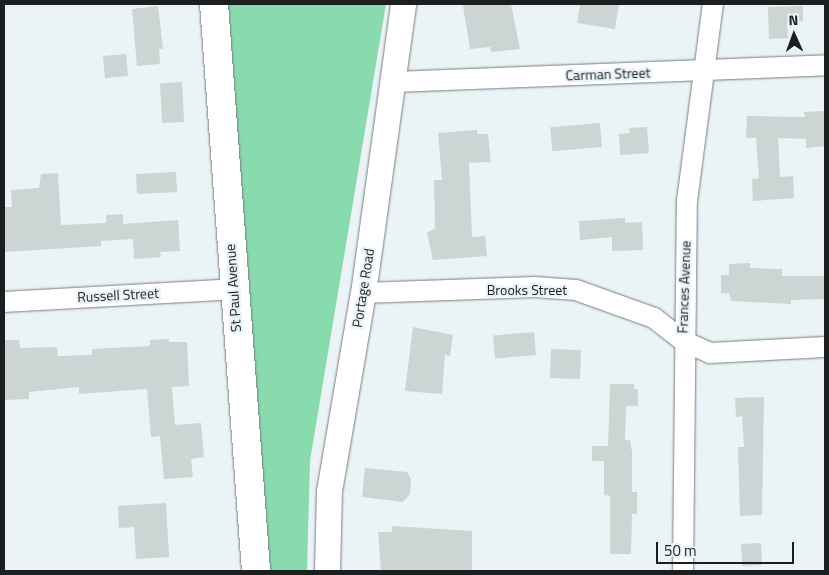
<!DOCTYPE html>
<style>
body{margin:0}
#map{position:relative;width:829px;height:575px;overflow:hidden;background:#eaf3f6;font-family:"Titillium Web",sans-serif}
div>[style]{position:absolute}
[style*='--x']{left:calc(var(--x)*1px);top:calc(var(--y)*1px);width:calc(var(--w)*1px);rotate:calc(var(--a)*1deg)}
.green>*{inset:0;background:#89daad}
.building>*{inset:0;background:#cbd5d4;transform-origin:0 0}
.roads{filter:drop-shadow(0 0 1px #767e81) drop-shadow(0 0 1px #767e81)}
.minor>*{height:20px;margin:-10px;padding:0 10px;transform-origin:10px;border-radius:10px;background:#fff}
.tertiary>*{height:25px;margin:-12.5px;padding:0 12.5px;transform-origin:12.5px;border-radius:12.5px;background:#fff}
.secondary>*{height:28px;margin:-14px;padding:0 14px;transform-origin:14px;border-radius:14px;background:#fff}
span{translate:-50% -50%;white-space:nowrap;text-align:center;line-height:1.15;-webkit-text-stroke:4.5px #eaf3f6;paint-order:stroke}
.street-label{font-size:14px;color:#1b1f20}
.frame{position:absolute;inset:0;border:5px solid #1b1f20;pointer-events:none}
.north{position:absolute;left:769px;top:10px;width:50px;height:50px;-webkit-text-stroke:4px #eaf3f6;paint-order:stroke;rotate:358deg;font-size:14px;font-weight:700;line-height:20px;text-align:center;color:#1b1f20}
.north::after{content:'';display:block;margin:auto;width:18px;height:22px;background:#1b1f20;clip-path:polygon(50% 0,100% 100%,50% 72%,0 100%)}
.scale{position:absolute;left:656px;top:542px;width:138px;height:22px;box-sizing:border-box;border:2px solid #1b1f20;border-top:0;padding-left:6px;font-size:15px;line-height:18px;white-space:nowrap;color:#1b1f20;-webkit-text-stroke:4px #eaf3f6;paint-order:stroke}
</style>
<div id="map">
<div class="green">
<div style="clip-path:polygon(226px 4px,386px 4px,310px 461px,307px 571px,266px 571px)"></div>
</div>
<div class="building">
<div style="clip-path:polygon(466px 4px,511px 4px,520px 49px,491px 52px,490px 47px,470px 49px,463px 6px)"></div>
<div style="clip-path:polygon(580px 4px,619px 4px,615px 29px,577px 23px)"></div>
<div style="clip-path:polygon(158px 6px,163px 49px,159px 49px,160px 64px,137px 66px,132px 9px)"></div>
<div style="clip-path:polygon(803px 6px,803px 21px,787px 22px,788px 38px,769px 39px,768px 7px)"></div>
<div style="left:126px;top:54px;width:22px;height:23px;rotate:85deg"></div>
<div style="left:182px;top:82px;width:40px;height:22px;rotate:87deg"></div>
<div style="clip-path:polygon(825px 111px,825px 146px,806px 148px,806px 139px,778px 138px,780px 177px,793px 176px,794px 198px,753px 201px,752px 179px,759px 178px,756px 138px,746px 138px,747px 116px,805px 117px,804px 112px)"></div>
<div style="left:600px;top:123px;width:24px;height:50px;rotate:85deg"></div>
<div style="clip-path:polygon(647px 127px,649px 153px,620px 155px,619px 134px,630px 133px,629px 128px)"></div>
<div style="clip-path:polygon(477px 130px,477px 134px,488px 134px,491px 162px,469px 163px,472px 237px,485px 236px,487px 256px,433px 260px,427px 233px,435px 228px,434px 180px,442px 180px,438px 133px)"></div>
<div style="left:176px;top:172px;width:20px;height:40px;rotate:87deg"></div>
<div style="clip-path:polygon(58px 173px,61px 225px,106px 223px,106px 215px,123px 214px,123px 224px,178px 220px,180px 251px,160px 252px,161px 257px,134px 259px,133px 239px,101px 241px,101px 246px,4px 252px,4px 207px,12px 207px,11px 190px,39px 188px,41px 174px)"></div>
<div style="clip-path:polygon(625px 218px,625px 223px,642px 222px,643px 250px,612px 251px,612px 237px,580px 240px,579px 221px)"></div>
<div style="clip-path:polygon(750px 263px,750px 268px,782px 269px,782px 276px,825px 276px,825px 299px,791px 300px,791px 304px,731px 301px,729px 293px,721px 294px,721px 275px,729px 275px,729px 264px)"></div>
<div style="clip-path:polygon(413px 327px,453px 335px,450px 356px,445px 355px,442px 394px,405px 391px)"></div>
<div style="left:534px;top:332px;width:23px;height:41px;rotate:85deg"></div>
<div style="clip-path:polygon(169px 339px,169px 342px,187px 342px,189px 386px,172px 387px,175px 425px,201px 423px,204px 457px,191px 459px,193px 477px,164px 479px,160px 436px,151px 437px,147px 389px,79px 394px,79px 387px,29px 392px,29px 399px,4px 400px,4px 340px,19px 340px,20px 348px,57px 347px,58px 356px,92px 355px,92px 349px,150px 346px,150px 340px)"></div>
<div style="left:551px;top:349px;width:30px;height:29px;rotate:2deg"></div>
<div style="clip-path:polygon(610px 384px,634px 384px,634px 389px,638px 389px,638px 406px,626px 406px,625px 440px,630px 440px,632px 452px,632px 492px,637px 492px,637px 514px,632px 514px,631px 554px,610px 554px,610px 496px,604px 495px,604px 461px,592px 461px,592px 446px,608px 446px)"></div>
<div style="clip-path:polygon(764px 397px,762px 515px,740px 516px,738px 447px,744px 447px,742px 416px,736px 417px,735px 398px)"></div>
<div style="clip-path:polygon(365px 468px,407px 472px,411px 479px,410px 494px,403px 502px,362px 497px)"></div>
<div style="clip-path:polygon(166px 503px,169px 557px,136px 559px,134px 527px,119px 528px,118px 506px)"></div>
<div style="clip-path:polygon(392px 526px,472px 531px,472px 571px,381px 571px,378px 532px,392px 532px)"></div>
<div style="left:761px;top:543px;width:22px;height:20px;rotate:87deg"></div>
</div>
<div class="roads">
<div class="minor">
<div style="--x:391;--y:82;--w:434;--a:-2.2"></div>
<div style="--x:363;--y:293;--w:172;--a:-2"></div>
<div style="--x:535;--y:287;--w:41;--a:4.2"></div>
<div style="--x:576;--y:290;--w:83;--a:19.7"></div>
<div style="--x:654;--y:318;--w:37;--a:38"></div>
<div style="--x:683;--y:341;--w:30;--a:24"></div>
<div style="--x:710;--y:353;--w:115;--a:-3"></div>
<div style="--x:4;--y:302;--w:229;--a:-3.2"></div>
<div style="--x:683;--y:571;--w:370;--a:-89.4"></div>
<div style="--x:687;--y:201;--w:199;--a:-82.5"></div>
</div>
<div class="tertiary">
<div style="--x:327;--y:571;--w:80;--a:-88.6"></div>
<div style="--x:329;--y:491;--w:201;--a:-80.3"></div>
<div style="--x:363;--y:293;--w:292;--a:-82.1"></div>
</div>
<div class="secondary">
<div style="--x:214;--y:4;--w:569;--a:85.76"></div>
</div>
</div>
<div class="street-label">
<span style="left:608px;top:74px;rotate:-2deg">Carman Street</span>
<span style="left:684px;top:287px;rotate:-88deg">Frances Avenue</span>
<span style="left:233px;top:288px;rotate:-94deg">St Paul Avenue</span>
<span style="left:363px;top:288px;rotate:-81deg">Portage Road</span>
<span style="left:527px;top:290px">Brooks Street</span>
<span style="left:118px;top:295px;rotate:-3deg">Russell Street</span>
</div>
<div class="frame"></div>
<div class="north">N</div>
<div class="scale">50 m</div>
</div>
